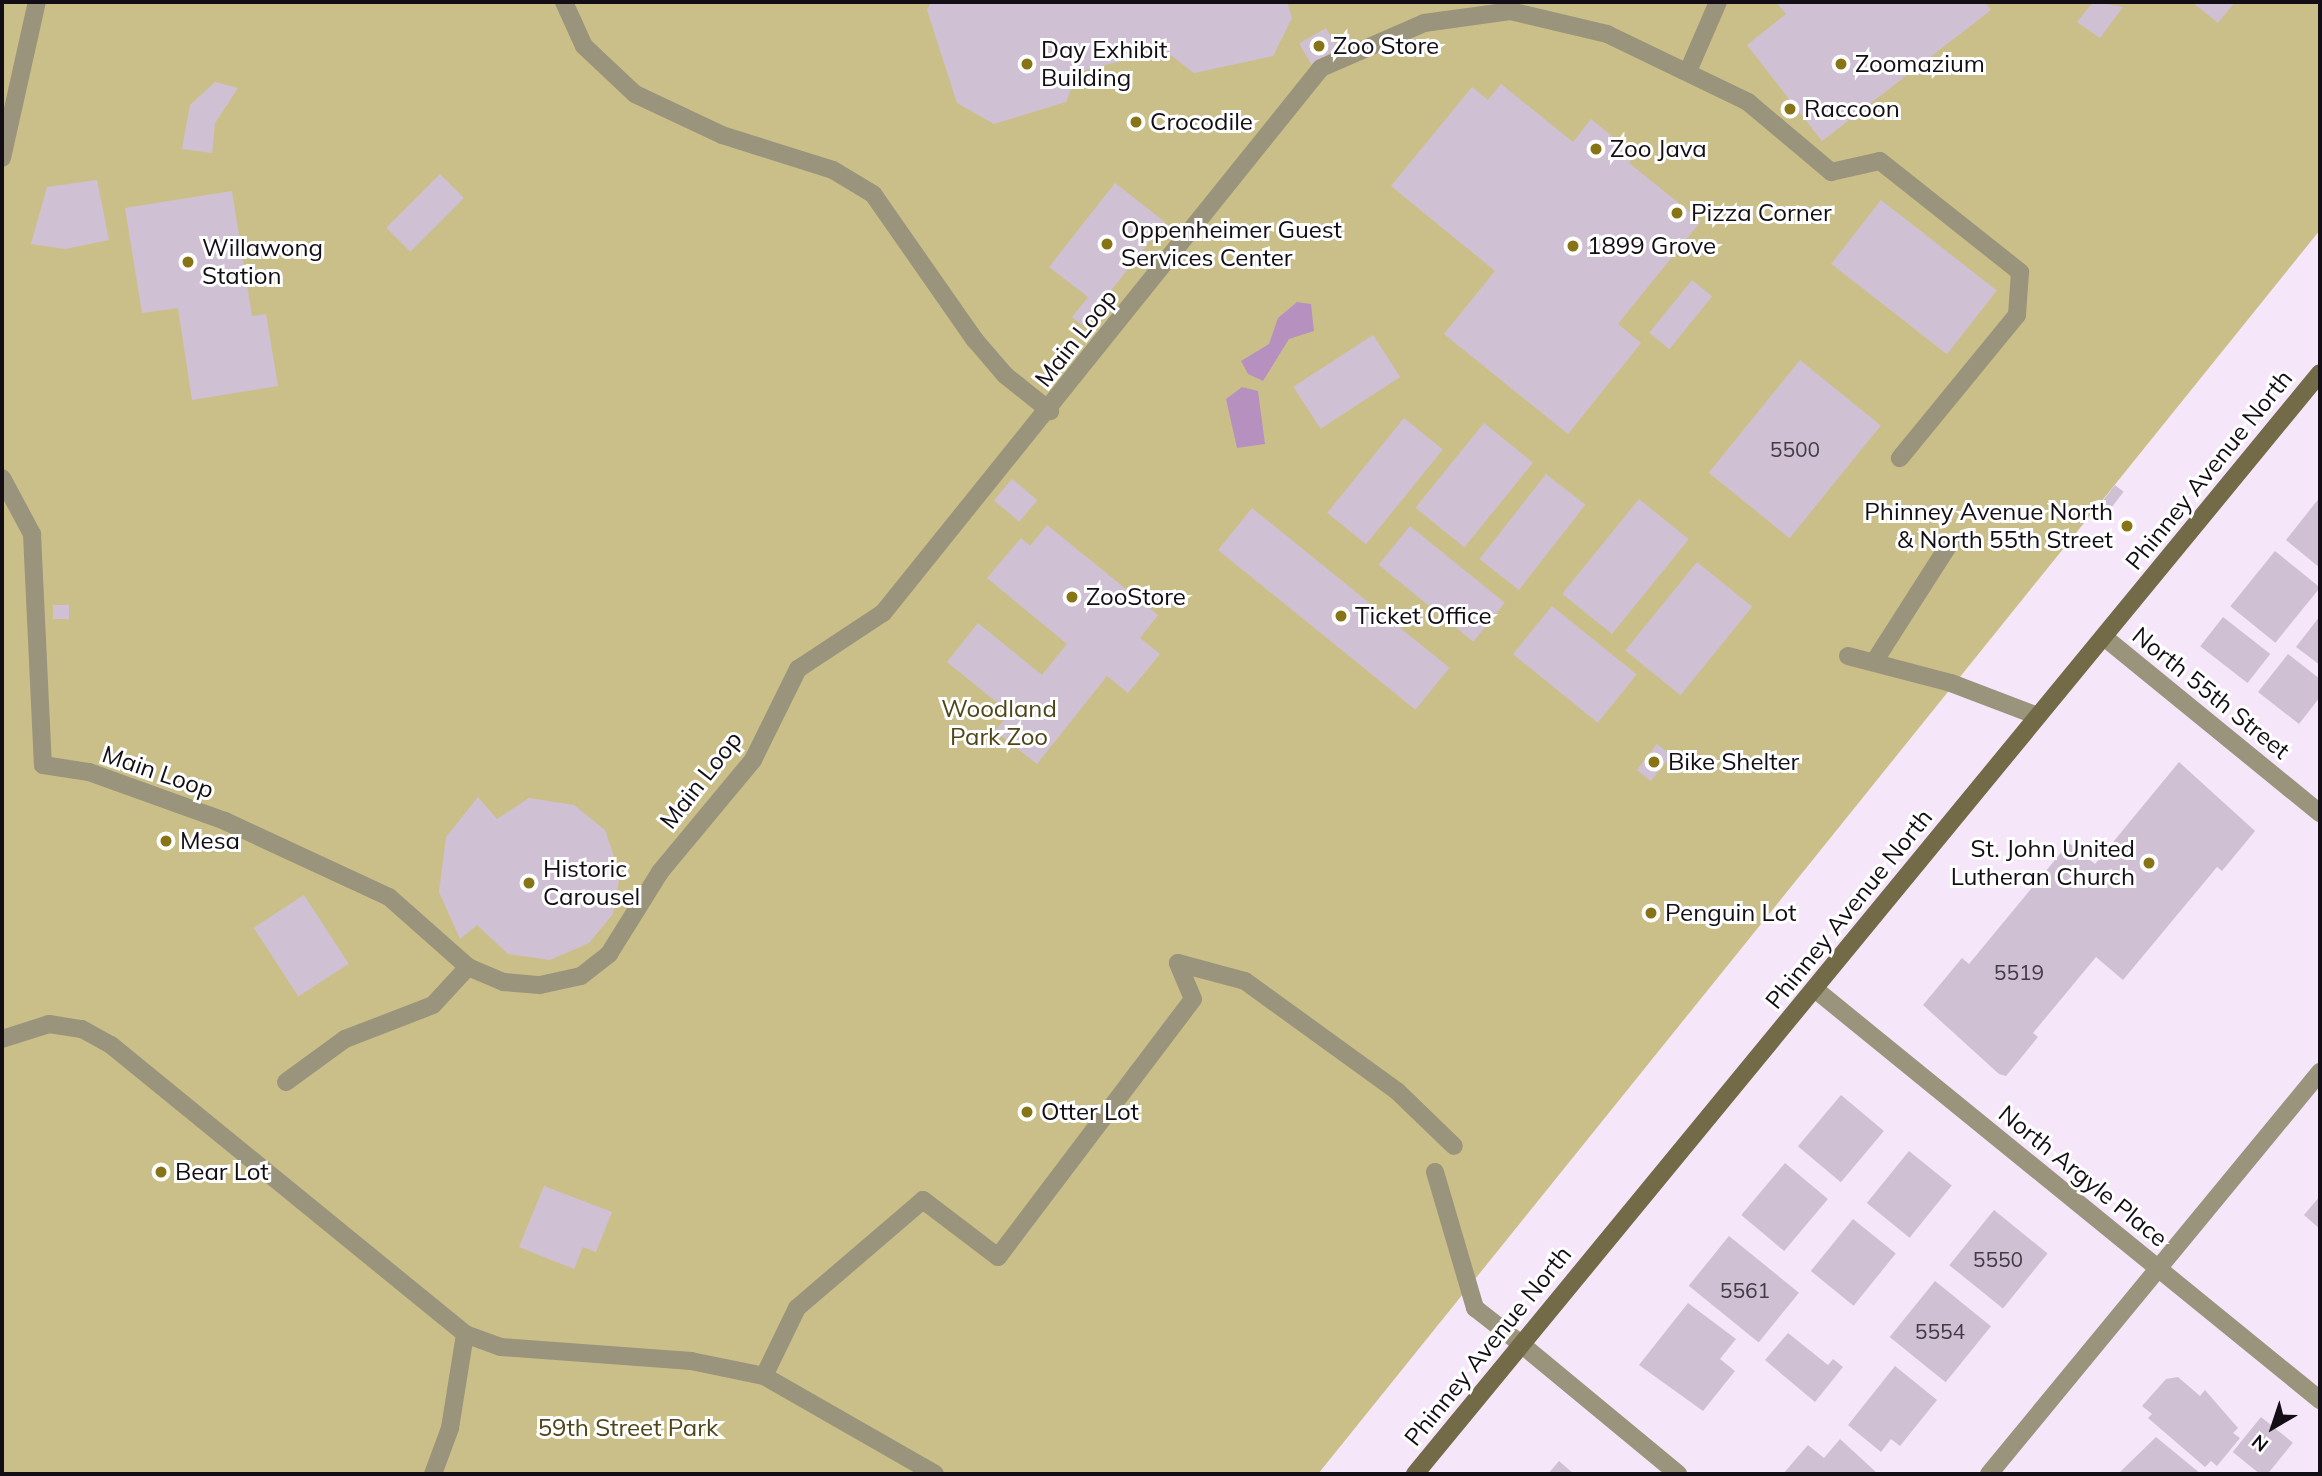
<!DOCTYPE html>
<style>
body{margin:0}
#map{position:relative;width:2322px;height:1476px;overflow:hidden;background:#f6e6fa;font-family:Mulish,sans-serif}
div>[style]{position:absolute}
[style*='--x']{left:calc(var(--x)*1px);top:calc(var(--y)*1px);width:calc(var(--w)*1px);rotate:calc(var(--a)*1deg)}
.green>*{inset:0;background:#cbbf89}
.water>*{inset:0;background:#b691bf}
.building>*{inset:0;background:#d0c0d4;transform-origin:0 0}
.lane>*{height:18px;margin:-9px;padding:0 9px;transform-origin:9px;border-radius:9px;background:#9a947c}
.street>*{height:18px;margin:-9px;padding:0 9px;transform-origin:9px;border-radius:9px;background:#9a947c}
.secondary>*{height:18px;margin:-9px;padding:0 9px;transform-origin:9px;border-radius:9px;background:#736a47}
.dots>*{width:19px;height:19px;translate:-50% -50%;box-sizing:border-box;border:4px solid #fff;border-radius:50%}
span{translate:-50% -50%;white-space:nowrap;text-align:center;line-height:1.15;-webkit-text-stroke:6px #fff;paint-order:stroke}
.number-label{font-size:21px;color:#423a45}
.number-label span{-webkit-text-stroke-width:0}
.poi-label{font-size:24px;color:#130e15}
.left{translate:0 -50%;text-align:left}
.right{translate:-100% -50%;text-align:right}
.street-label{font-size:24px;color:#130e15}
.park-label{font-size:24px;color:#4f4518}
.frame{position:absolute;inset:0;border:4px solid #130e15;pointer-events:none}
.north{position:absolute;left:2238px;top:1392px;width:70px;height:70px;-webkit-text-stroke:5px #fff;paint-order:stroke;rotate:219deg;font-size:19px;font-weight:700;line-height:28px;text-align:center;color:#130e15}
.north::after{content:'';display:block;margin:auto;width:24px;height:32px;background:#130e15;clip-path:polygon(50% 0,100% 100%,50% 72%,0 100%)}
</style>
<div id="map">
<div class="green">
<div style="clip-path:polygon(2px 2px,2320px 2px,2320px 230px,1318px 1474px,2px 1474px)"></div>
</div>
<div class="water">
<div style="clip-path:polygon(1297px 302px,1311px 304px,1314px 331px,1289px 339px,1263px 381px,1248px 374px,1241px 361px,1269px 344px,1278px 318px)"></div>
<div style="clip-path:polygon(1242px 387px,1258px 391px,1265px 444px,1237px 448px,1226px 399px)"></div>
</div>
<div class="building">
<div style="clip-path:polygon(931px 2px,1287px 2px,1292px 18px,1273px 56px,1194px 73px,1164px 50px,1078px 72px,1066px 102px,994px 124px,957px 103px,927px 10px)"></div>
<div style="clip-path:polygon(1776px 2px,1984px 2px,1991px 10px,1822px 141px,1747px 45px,1786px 14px)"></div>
<div style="clip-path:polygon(2093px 2px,2123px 7px,2100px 38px,2077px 22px)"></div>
<div style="clip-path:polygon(2192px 2px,2235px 2px,2218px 23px)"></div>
<div style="left:1326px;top:28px;width:24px;height:31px;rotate:60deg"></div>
<div style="clip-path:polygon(215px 82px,238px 88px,215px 123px,212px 153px,182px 149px,190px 105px)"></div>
<div style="clip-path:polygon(1501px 84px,1573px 142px,1591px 119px,1635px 155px,1629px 163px,1701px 221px,1618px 324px,1641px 343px,1568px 434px,1444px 334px,1495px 271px,1391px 186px,1472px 87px,1488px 100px)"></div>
<div style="left:440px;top:174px;width:34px;height:76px;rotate:45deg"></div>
<div style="clip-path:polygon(97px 180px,109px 240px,65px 249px,31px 244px,47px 187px)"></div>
<div style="clip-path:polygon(1115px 183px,1165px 222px,1083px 326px,1072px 317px,1088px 297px,1049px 267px)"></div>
<div style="clip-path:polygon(232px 191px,252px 316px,266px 314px,278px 386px,192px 400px,178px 308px,142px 313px,125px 208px)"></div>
<div style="left:1881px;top:200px;width:147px;height:81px;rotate:38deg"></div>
<div style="left:1692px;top:280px;width:26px;height:68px;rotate:39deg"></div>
<div style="left:1373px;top:335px;width:50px;height:95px;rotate:57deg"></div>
<div style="left:1800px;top:360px;width:104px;height:145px;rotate:39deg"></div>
<div style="left:1404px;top:418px;width:50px;height:122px;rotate:39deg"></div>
<div style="left:1484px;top:423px;width:63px;height:109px;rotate:39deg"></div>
<div style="left:1546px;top:474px;width:50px;height:108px;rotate:38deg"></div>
<div style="left:1012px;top:479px;width:33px;height:28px;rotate:40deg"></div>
<div style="left:2115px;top:485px;width:11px;height:32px;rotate:38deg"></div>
<div style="clip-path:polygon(2320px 497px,2320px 568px,2286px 540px)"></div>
<div style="left:1639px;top:499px;width:64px;height:122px;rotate:39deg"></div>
<div style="left:1252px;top:508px;width:254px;height:54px;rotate:39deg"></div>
<div style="clip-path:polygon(1047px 525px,1158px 615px,1140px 638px,1160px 654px,1128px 693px,1107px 676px,1037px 764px,995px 731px,1010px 713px,947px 662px,978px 623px,1042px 675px,1067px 644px,987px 578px,1021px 538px,1030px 546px)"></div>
<div style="left:1410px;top:526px;width:122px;height:50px;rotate:39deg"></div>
<div style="left:2275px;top:551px;width:58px;height:71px;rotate:39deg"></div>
<div style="left:1697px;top:562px;width:71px;height:114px;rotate:39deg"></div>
<div style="left:69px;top:605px;width:14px;height:16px;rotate:90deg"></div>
<div style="left:1552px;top:606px;width:109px;height:62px;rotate:39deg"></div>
<div style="clip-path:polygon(2320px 616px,2320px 665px,2296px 647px)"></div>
<div style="left:2223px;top:617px;width:60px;height:37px;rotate:38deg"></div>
<div style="clip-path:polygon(2288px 654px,2320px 679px,2320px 697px,2299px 724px,2258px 692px)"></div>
<div style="left:1657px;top:744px;width:18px;height:33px;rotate:38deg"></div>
<div style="clip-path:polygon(2179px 762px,2255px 831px,2222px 871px,2217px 867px,2123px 980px,2096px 957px,2033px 1033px,2038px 1037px,2006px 1076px,1999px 1074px,1923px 1005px,1962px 958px,1969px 964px,2069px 843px,2095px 864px)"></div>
<div style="clip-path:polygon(478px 797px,497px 819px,529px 798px,574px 805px,605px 830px,620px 874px,613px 914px,589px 943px,550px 960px,508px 954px,477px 925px,460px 939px,439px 892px,446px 837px)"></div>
<div style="left:304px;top:895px;width:82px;height:60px;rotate:57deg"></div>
<div style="left:1841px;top:1095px;width:56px;height:67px;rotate:40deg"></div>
<div style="left:1909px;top:1151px;width:55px;height:67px;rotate:39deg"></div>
<div style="left:1785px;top:1163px;width:56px;height:68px;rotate:40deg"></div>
<div style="clip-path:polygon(544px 1186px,612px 1212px,596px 1252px,583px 1247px,574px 1269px,519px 1247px)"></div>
<div style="clip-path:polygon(2320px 1196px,2320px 1229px,2304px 1215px)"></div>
<div style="left:1994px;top:1210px;width:69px;height:71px;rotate:39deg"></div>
<div style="left:1853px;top:1219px;width:55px;height:67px;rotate:39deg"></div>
<div style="left:1729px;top:1236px;width:90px;height:64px;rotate:39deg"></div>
<div style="left:1935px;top:1281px;width:72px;height:72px;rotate:39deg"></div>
<div style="clip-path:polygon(1688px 1303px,1736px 1339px,1720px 1359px,1735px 1371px,1703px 1411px,1639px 1365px)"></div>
<div style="clip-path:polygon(1788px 1333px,1828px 1365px,1833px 1359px,1843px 1367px,1815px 1402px,1765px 1360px)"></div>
<div style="clip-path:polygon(1895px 1366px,1937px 1400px,1900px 1446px,1891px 1439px,1881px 1452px,1848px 1425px)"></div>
<div style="clip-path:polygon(2178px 1377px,2200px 1396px,2205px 1390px,2238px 1428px,2233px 1433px,2240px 1438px,2217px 1466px,2211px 1461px,2205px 1467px,2148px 1418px,2152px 1414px,2142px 1406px,2166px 1379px)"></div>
<div style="left:2261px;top:1417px;width:41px;height:45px;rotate:39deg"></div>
<div style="clip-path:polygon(2156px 1437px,2201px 1474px,2118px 1474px)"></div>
<div style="clip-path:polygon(1840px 1439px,1878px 1474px,1783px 1474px,1808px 1445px,1824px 1458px)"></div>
<div style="clip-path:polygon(1559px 1461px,1574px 1474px,1548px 1474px)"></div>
</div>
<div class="lane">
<div style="--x:1848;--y:656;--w:106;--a:14.7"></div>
<div style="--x:1951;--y:683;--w:93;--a:20.8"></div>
<div style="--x:1874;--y:662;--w:141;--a:-57.4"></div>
<div style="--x:1435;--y:1172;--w:142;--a:73.6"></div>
<div style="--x:1475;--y:1308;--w:58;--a:38"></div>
<div style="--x:764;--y:1376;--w:76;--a:-64.1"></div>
<div style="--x:797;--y:1308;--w:166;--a:-40.6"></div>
<div style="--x:923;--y:1200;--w:94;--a:37.2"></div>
<div style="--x:998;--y:1257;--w:323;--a:-52.9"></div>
<div style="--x:1193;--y:999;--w:39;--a:-113"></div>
<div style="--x:1178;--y:963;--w:69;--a:15"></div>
<div style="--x:1245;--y:981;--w:188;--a:35.9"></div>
<div style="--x:1397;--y:1091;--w:79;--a:44"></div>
<div style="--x:433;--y:1474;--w:49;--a:-69.7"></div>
<div style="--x:450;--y:1428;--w:95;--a:-80.9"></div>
</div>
<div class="street">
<div style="--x:564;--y:2;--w:48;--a:65.6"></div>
<div style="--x:584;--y:46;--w:70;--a:43.3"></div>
<div style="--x:635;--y:94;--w:96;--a:25.2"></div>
<div style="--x:722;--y:135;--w:116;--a:17.5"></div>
<div style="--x:833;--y:170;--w:47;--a:31"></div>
<div style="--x:873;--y:194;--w:178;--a:55.1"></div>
<div style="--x:975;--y:340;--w:46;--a:49.4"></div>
<div style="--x:1005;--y:375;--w:58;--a:38.7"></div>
<div style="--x:1689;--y:69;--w:73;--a:-66.6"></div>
<div style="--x:2;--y:158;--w:160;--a:-77.4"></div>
<div style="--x:2;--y:478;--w:64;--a:61.8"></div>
<div style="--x:32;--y:534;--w:231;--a:87.3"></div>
<div style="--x:43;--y:765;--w:47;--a:8.7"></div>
<div style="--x:89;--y:772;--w:145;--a:19.8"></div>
<div style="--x:225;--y:821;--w:181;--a:24.9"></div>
<div style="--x:389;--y:897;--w:106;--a:41.5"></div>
<div style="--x:468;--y:967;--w:39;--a:23"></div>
<div style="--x:504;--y:982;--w:36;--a:5"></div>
<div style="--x:540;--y:985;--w:42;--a:-12.4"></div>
<div style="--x:581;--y:976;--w:36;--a:-38"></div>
<div style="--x:609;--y:954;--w:97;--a:-58.1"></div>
<div style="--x:660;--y:872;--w:146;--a:-50.3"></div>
<div style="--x:753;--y:760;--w:102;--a:-63.7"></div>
<div style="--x:798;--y:669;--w:102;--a:-33.4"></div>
<div style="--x:883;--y:613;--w:699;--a:-51.21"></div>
<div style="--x:1321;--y:68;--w:112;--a:-23.6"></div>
<div style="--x:1424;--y:23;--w:87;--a:-7.9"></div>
<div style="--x:1510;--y:11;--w:100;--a:13.3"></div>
<div style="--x:1607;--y:34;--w:157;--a:25.7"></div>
<div style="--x:1748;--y:102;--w:109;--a:40.1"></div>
<div style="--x:1831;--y:172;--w:50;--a:-12.7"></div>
<div style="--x:1880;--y:161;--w:179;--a:38.4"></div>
<div style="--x:2020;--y:272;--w:43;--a:94"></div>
<div style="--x:2017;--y:315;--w:185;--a:129.3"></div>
<div style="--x:2104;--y:637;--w:279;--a:39.2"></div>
<div style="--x:1816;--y:990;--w:650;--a:39.13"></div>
<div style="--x:2;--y:1039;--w:49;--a:-17.7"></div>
<div style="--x:49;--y:1024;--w:33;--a:9"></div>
<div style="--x:82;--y:1029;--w:33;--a:29"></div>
<div style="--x:111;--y:1045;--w:457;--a:39.2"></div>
<div style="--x:465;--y:1334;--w:38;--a:20"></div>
<div style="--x:501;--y:1347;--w:191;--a:4.2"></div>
<div style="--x:691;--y:1361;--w:75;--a:11.6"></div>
<div style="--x:764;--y:1376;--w:197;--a:29.8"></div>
<div style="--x:286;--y:1082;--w:73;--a:-36.1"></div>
<div style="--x:345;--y:1039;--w:94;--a:-21.1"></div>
<div style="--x:433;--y:1005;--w:52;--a:-47.4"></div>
<div style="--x:1521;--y:1344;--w:204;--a:39.6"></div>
<div style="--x:1989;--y:1474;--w:521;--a:-50.53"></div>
</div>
<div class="secondary">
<div style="--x:1415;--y:1474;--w:1425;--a:-50.58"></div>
</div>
<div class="dots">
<div style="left:1319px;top:46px;background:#877417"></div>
<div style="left:1027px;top:64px;background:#877417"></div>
<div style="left:1841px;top:64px;background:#877417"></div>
<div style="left:1790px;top:109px;background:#877417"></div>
<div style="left:1136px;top:122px;background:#877417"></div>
<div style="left:1596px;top:149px;background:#877417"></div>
<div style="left:1677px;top:213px;background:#877417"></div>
<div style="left:1107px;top:244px;background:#877417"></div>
<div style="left:1573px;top:246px;background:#877417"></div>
<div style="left:188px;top:262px;background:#877417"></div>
<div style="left:2127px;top:526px;background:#877417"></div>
<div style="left:1072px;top:597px;background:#877417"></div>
<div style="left:1341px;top:616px;background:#877417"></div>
<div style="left:1654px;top:762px;background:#877417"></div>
<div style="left:166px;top:841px;background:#877417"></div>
<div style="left:2149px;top:863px;background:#877417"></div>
<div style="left:529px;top:883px;background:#877417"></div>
<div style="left:1651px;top:913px;background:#877417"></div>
<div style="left:1027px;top:1112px;background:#877417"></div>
<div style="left:161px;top:1172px;background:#877417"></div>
</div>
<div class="number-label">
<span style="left:1795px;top:449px">5500</span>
<span style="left:2019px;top:972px">5519</span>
<span style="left:1998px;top:1259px">5550</span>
<span style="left:1745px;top:1290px">5561</span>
<span style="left:1940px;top:1331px">5554</span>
</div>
<div class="poi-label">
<span class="left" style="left:1333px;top:46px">Zoo Store</span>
<span class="left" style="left:1041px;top:64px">Day Exhibit<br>Building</span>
<span class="left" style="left:1855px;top:64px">Zoomazium</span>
<span class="left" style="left:1804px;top:109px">Raccoon</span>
<span class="left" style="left:1150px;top:122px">Crocodile</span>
<span class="left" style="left:1610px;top:149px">Zoo Java</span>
<span class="left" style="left:1691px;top:213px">Pizza Corner</span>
<span class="left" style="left:1121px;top:244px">Oppenheimer Guest<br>Services Center</span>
<span class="left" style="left:1587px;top:246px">1899 Grove</span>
<span class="left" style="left:202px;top:262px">Willawong<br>Station</span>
<span class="right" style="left:2113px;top:526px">Phinney Avenue North<br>&amp; North 55th Street</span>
<span class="left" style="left:1086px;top:597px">ZooStore</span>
<span class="left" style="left:1355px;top:616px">Ticket Office</span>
<span class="left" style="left:1668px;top:762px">Bike Shelter</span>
<span class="left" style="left:180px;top:841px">Mesa</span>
<span class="right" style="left:2135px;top:863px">St. John United<br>Lutheran Church</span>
<span class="left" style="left:543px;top:883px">Historic<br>Carousel</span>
<span class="left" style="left:1665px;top:913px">Penguin Lot</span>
<span class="left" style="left:1041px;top:1112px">Otter Lot</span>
<span class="left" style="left:175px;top:1172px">Bear Lot</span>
</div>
<div class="street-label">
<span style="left:1076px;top:338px;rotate:-52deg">Main Loop</span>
<span style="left:2209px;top:470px;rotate:-51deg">Phinney Avenue North</span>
<span style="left:2211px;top:693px;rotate:39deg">North 55th Street</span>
<span style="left:158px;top:772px;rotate:19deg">Main Loop</span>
<span style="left:701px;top:780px;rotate:-52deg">Main Loop</span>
<span style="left:1849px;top:909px;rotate:-51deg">Phinney Avenue North</span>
<span style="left:2083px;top:1176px;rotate:39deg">North Argyle Place</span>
<span style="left:1488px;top:1346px;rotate:-51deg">Phinney Avenue North</span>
</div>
<div class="park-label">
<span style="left:999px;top:723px">Woodland<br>Park Zoo</span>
<span style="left:628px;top:1428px">59th Street Park</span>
</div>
<div class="frame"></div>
<div class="north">N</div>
</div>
